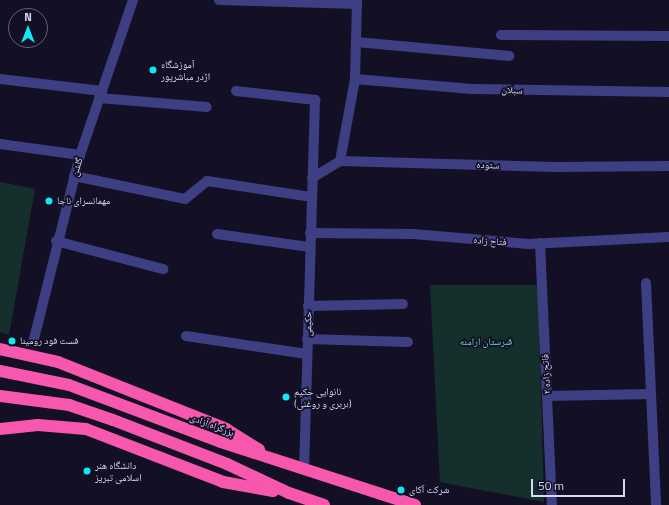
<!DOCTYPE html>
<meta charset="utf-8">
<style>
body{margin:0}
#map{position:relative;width:669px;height:505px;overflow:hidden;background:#131025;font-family:"Titillium Web","Noto Naskh Arabic",sans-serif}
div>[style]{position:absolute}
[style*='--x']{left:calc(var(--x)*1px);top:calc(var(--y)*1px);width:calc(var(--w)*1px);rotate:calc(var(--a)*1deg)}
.green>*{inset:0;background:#142f2c}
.street>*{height:10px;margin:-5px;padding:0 5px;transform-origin:5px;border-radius:5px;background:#3e3f82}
.highway>*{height:12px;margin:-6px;padding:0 6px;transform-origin:6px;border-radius:6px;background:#f758ae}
.dots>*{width:11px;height:11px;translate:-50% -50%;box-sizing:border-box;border:2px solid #131025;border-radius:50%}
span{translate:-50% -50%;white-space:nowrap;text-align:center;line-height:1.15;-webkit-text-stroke:3.5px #131025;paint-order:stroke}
.poi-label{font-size:10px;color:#d9d7fd}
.left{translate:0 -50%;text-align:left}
.street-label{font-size:10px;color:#d9d7fd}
.park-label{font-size:10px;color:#66dab6}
.north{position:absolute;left:8px;top:8px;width:40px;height:40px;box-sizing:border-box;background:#131025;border:1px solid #62607b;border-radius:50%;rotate:0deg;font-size:11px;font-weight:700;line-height:16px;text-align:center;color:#d9d7fd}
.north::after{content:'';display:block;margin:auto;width:14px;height:18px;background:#0deaf3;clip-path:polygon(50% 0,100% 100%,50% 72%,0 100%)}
.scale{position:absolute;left:531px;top:479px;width:94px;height:18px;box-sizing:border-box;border:2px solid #d9d7fd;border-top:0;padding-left:5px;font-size:12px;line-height:14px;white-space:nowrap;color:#d9d7fd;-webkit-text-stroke:3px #131025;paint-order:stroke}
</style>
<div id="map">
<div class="green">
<div style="clip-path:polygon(0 182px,35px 189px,9px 335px,0 332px)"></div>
<div style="clip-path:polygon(430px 285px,538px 285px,544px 502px,440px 482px)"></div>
</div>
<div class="street">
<div style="--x:219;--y:0;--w:138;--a:1.7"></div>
<div style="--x:501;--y:35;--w:168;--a:0.3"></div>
<div style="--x:356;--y:42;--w:154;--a:5.2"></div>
<div style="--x:0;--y:79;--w:103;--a:6.7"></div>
<div style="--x:355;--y:79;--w:117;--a:4.9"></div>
<div style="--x:472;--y:89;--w:197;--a:0.9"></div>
<div style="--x:236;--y:91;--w:80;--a:6.5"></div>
<div style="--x:315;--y:100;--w:369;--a:91.7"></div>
<div style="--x:99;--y:98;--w:108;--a:4.8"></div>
<div style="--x:0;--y:144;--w:81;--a:7.8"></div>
<div style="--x:340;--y:161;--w:83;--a:-79.6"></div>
<div style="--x:355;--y:79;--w:79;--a:-88.5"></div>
<div style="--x:74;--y:176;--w:113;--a:11.7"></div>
<div style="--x:185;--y:199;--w:28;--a:-39"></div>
<div style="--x:207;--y:181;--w:105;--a:8.7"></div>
<div style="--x:312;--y:178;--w:33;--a:-31"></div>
<div style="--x:340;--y:161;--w:215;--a:1.6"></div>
<div style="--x:555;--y:167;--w:114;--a:-0.5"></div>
<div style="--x:310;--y:233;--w:103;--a:0.6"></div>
<div style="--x:413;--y:234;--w:116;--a:4.9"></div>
<div style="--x:529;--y:244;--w:140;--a:-2.9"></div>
<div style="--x:217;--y:234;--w:94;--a:8"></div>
<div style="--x:56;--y:241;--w:111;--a:14.7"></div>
<div style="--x:540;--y:243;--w:262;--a:87.4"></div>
<div style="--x:646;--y:283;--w:222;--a:87.4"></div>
<div style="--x:308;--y:306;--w:95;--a:-1.2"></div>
<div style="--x:186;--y:336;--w:122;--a:8.5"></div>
<div style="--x:34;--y:339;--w:190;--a:-76"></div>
<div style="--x:80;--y:155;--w:164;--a:-71.1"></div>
<div style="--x:307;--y:339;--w:101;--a:1.7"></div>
<div style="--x:547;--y:396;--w:104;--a:-1.1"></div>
</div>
<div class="highway">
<div style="--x:0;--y:349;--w:59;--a:12.6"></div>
<div style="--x:58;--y:362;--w:181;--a:21.7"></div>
<div style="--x:226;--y:429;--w:39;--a:32"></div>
<div style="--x:0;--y:371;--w:70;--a:11.5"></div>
<div style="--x:69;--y:385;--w:162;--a:20.6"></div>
<div style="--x:221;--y:442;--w:204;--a:18"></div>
<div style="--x:0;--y:396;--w:70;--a:7.4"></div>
<div style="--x:69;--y:405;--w:46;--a:18.8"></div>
<div style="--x:113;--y:420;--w:122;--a:21.1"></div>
<div style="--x:227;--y:464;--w:68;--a:25.1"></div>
<div style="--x:289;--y:493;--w:37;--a:19"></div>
<div style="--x:0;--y:429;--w:38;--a:-6"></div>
<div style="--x:38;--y:425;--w:48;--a:4.8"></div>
<div style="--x:86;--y:429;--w:147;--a:21.1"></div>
<div style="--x:223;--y:482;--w:51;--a:10.2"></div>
</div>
<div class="dots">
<div style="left:153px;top:70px;background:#0deaf3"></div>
<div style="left:49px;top:201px;background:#0deaf3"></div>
<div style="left:12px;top:341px;background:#0deaf3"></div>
<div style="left:286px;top:397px;background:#0deaf3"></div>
<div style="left:87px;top:471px;background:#0deaf3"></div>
<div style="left:401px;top:490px;background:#0deaf3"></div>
</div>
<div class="poi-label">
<span class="left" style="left:161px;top:70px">آموزشگاه<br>اژدر مباشرپور</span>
<span class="left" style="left:57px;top:201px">مهمانسرای ناجا</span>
<span class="left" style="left:20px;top:341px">فست فود رومینا</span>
<span class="left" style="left:294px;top:397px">نانوایی حکیم<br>(بربری و روغنی)</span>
<span class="left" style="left:95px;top:471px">دانشگاه هنر<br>اسلامی تبریز</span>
<span class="left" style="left:409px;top:490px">شرکت آکای</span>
</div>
<div class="street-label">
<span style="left:512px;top:90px;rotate:2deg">سبلان</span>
<span style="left:488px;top:165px;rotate:2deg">ستوده</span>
<span style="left:77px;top:167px;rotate:-74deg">گلشن</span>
<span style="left:490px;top:241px;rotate:5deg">فتاح زاده</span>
<span style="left:308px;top:324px;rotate:-89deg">حکیمی</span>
<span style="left:546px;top:374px;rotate:-93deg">فاتح زاده ۲</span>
<span style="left:212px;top:425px;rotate:21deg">بزرگراه آزادی</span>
</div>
<div class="park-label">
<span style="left:486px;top:342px">قبرستان ارامنه</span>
</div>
<div class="north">N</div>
<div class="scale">50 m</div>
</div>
